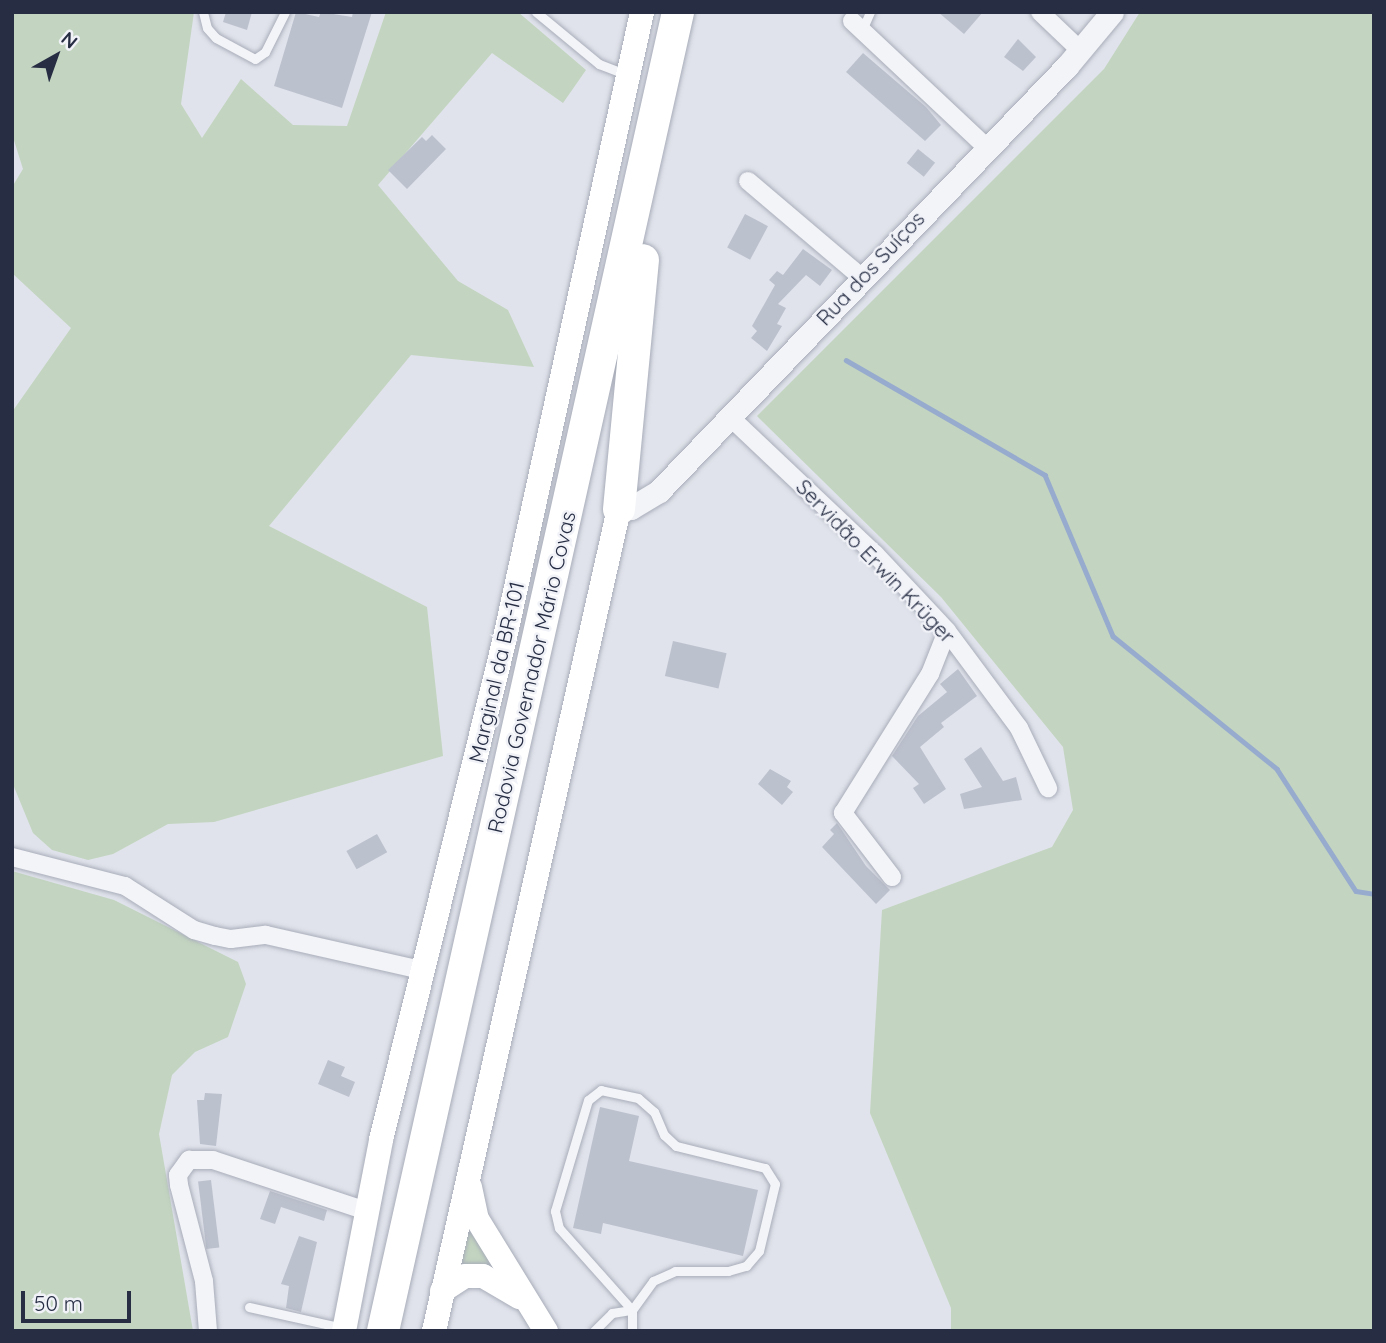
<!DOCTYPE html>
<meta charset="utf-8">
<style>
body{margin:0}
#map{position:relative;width:1386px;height:1343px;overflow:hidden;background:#e0e3eb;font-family:Quicksand,sans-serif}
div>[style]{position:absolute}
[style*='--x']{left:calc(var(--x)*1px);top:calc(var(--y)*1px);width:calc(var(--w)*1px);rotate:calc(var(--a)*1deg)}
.green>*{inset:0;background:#c3d5c0}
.stream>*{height:4.5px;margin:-2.25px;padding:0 2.25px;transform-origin:2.25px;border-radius:2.25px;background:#97abce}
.building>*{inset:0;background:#bcc1ce;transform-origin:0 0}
.roads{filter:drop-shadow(0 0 2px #a8adb9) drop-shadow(0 0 2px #a8adb9)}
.service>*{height:9px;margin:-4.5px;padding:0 4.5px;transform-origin:4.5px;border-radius:4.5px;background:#f3f4f8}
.minor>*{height:18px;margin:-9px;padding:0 9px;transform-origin:9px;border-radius:9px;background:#f3f4f8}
.tertiary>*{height:23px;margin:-11.5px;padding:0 11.5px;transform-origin:11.5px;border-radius:11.5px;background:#f3f4f8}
.secondary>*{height:24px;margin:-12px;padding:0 12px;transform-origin:12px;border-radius:12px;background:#fff}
.motorway>*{height:32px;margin:-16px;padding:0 16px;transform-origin:16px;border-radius:16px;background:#fff}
span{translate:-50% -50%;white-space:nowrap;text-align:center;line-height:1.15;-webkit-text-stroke:5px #f0f2f8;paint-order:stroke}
.street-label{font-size:21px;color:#272e44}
.frame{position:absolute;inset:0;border:14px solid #272e44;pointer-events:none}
.north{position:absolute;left:21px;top:21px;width:70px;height:70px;-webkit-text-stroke:5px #f0f2f8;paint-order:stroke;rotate:40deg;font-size:19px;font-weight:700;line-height:28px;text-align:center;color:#272e44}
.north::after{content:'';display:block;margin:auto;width:24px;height:32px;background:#272e44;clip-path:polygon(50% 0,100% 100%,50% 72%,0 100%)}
.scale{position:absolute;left:21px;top:1291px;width:110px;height:32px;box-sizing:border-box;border:4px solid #272e44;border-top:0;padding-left:9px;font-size:21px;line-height:24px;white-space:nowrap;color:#272e44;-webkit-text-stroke:5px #f0f2f8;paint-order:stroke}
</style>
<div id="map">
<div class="green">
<div style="clip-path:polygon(12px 12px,194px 12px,181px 104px,202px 138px,241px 79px,293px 125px,347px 126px,386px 12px,518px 12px,586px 70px,563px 103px,492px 53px,378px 185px,458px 281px,508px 310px,534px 367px,411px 355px,269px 526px,427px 607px,443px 756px,214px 822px,168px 824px,113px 854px,88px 860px,52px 850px,33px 833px,12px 782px,12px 412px,71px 328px,12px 273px,12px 187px,23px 169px,12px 134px)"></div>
<div style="clip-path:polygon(1140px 12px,1374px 12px,1374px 1331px,951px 1331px,951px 1308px,870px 1113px,882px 910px,1052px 847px,1073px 810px,1063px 747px,941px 597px,757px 416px,1104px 69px)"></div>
<div style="clip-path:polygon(12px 871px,114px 900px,238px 962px,246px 984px,228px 1037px,195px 1052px,172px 1075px,159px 1134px,193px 1331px,12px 1331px)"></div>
<div style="clip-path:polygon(463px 1222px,504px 1279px,458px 1269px)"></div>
</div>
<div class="stream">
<div style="--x:846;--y:360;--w:230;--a:30"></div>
<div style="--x:1045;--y:475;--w:175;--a:67.1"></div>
<div style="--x:1113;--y:636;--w:211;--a:39"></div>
<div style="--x:1277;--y:769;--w:145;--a:57.1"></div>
<div style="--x:1356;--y:891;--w:18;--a:9"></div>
</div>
<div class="building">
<div style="clip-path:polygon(226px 12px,252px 12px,247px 30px,223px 22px)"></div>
<div style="clip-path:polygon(296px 12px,319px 17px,321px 12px,352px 17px,353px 12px,372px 12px,342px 108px,274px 86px)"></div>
<div style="clip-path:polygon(938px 12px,983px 12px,964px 34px)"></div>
<div style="clip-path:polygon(1018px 39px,1036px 57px,1023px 71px,1004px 57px)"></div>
<div style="clip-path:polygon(863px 53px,926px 107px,941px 125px,925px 141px,846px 72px)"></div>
<div style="clip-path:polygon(432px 135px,446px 149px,407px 189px,388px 170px,422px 137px,426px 141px)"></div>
<div style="left:918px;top:149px;width:22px;height:18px;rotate:39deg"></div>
<div style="left:745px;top:214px;width:26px;height:38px;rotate:28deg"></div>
<div style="clip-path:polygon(803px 249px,832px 270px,820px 286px,806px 275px,778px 304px,786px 308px,777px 324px,782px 326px,767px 351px,751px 338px,757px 331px,752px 326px,775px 285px,769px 280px,777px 271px,783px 275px)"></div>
<div style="left:673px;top:641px;width:55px;height:36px;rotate:13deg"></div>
<div style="clip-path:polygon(958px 669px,977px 696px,941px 723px,944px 727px,920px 747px,946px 789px,924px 804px,913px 788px,919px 784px,892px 756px,918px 716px,947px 692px,940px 684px)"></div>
<div style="clip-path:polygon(981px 747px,1003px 781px,1016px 777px,1022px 800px,964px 809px,960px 794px,982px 787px,964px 759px)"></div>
<div style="clip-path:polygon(770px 769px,791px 781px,787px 787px,793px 792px,782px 805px,758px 784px)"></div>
<div style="clip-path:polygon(837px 823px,866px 866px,890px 890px,876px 904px,822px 847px,834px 834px,830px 830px)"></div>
<div style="left:377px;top:834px;width:21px;height:35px;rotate:61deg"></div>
<div style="clip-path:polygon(328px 1060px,345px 1067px,341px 1076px,355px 1082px,349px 1097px,318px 1084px)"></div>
<div style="clip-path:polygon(205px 1093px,222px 1094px,216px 1146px,200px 1144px,197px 1100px,204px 1100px)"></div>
<div style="clip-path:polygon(600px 1107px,639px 1116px,629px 1161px,758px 1190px,743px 1256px,603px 1223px,601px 1234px,573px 1228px)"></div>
<div style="left:211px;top:1180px;width:68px;height:13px;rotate:83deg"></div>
<div style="clip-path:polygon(270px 1191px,327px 1210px,324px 1221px,281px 1207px,275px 1224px,260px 1219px)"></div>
<div style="clip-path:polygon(299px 1236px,317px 1242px,301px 1312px,286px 1308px,289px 1286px,281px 1284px)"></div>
</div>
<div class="roads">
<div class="service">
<div style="--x:203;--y:12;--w:16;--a:76"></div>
<div style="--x:207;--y:28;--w:13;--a:48"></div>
<div style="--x:216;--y:38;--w:44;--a:28.3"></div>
<div style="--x:255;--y:59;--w:12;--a:-35"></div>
<div style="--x:265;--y:52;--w:45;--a:-63.4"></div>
<div style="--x:536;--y:12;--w:82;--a:39.5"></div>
<div style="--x:599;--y:64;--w:30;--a:21"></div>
<div style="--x:862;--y:30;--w:20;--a:-66"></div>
<div style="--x:249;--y:1307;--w:96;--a:12.6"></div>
<div style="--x:594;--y:1331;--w:25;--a:-45"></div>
<div style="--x:612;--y:1313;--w:20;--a:-9"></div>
<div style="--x:632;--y:1331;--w:21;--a:-90"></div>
<div style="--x:632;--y:1310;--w:36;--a:-54"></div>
<div style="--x:653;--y:1281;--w:24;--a:-24"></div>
<div style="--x:675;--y:1271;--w:53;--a:0"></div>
<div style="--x:728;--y:1271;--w:19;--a:-16"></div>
<div style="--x:746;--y:1266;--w:20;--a:-49"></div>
<div style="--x:759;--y:1251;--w:69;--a:-76.6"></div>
<div style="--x:775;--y:1184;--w:19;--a:-122"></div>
<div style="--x:765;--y:1168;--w:92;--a:-166.1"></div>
<div style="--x:676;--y:1146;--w:16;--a:-137"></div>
<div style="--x:664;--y:1135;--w:25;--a:-113"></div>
<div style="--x:654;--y:1112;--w:21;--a:-139"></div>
<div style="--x:638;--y:1098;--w:38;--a:-168"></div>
<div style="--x:601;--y:1090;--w:16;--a:142"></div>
<div style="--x:588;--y:1100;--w:116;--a:106.6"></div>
<div style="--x:555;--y:1211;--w:17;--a:77"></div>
<div style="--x:559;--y:1228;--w:110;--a:48.3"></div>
</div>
<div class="minor">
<div style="--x:1040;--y:12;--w:57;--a:43.6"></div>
<div style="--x:852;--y:21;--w:184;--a:43.2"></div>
<div style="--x:748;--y:181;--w:148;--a:40.3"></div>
<div style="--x:731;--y:418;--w:198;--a:43.4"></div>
<div style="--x:875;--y:554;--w:105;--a:46.9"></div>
<div style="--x:947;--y:631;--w:121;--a:53.4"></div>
<div style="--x:1019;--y:728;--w:67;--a:64.2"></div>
<div style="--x:12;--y:857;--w:117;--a:14.4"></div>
<div style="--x:125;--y:886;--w:82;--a:32.5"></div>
<div style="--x:194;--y:930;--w:22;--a:16"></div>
<div style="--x:215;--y:936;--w:16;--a:11"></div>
<div style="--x:231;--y:939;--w:35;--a:-7"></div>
<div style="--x:266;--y:935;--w:159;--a:12.7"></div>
<div style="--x:892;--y:877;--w:81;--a:-127.4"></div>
<div style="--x:843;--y:813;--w:164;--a:-58"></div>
<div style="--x:930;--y:674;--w:46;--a:-68.4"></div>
<div style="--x:208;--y:1331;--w:50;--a:-94.6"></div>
<div style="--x:204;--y:1281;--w:99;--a:-104.6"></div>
<div style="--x:179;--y:1185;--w:10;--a:-96"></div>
<div style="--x:178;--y:1175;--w:19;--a:-54"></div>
<div style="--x:189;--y:1160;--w:24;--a:0"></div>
<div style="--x:213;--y:1160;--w:161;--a:18.4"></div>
</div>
<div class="tertiary">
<div style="--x:619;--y:509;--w:12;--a:-5"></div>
<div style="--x:631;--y:508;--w:33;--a:-31"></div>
<div style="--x:659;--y:491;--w:589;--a:-46.17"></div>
<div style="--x:1067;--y:66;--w:70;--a:-50.2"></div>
</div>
<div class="secondary">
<div style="--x:470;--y:1187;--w:33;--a:78"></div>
<div style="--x:477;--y:1219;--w:132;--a:58.4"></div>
<div style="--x:442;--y:1291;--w:27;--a:-33"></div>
<div style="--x:465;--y:1276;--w:18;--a:0"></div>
<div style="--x:483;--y:1276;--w:42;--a:30.3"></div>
<div style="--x:344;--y:1331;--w:195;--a:-79"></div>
<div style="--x:381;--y:1140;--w:513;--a:-76.13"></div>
<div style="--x:504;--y:642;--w:645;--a:-77.64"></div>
<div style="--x:434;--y:1331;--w:843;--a:-77.32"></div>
</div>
<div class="motorway">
<div style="--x:619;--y:509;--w:250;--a:-84.5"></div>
<div style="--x:383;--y:1331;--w:1352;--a:-77.39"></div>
</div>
</div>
<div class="street-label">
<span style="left:870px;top:268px;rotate:-47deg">Rua dos Suíços</span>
<span style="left:876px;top:561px;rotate:46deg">Servidão Erwin Krüger</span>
<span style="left:496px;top:672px;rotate:-77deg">Marginal da BR-101</span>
<span style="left:531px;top:672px;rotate:-77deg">Rodovia Governador Mário Covas</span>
</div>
<div class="frame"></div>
<div class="north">N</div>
<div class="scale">50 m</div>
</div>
